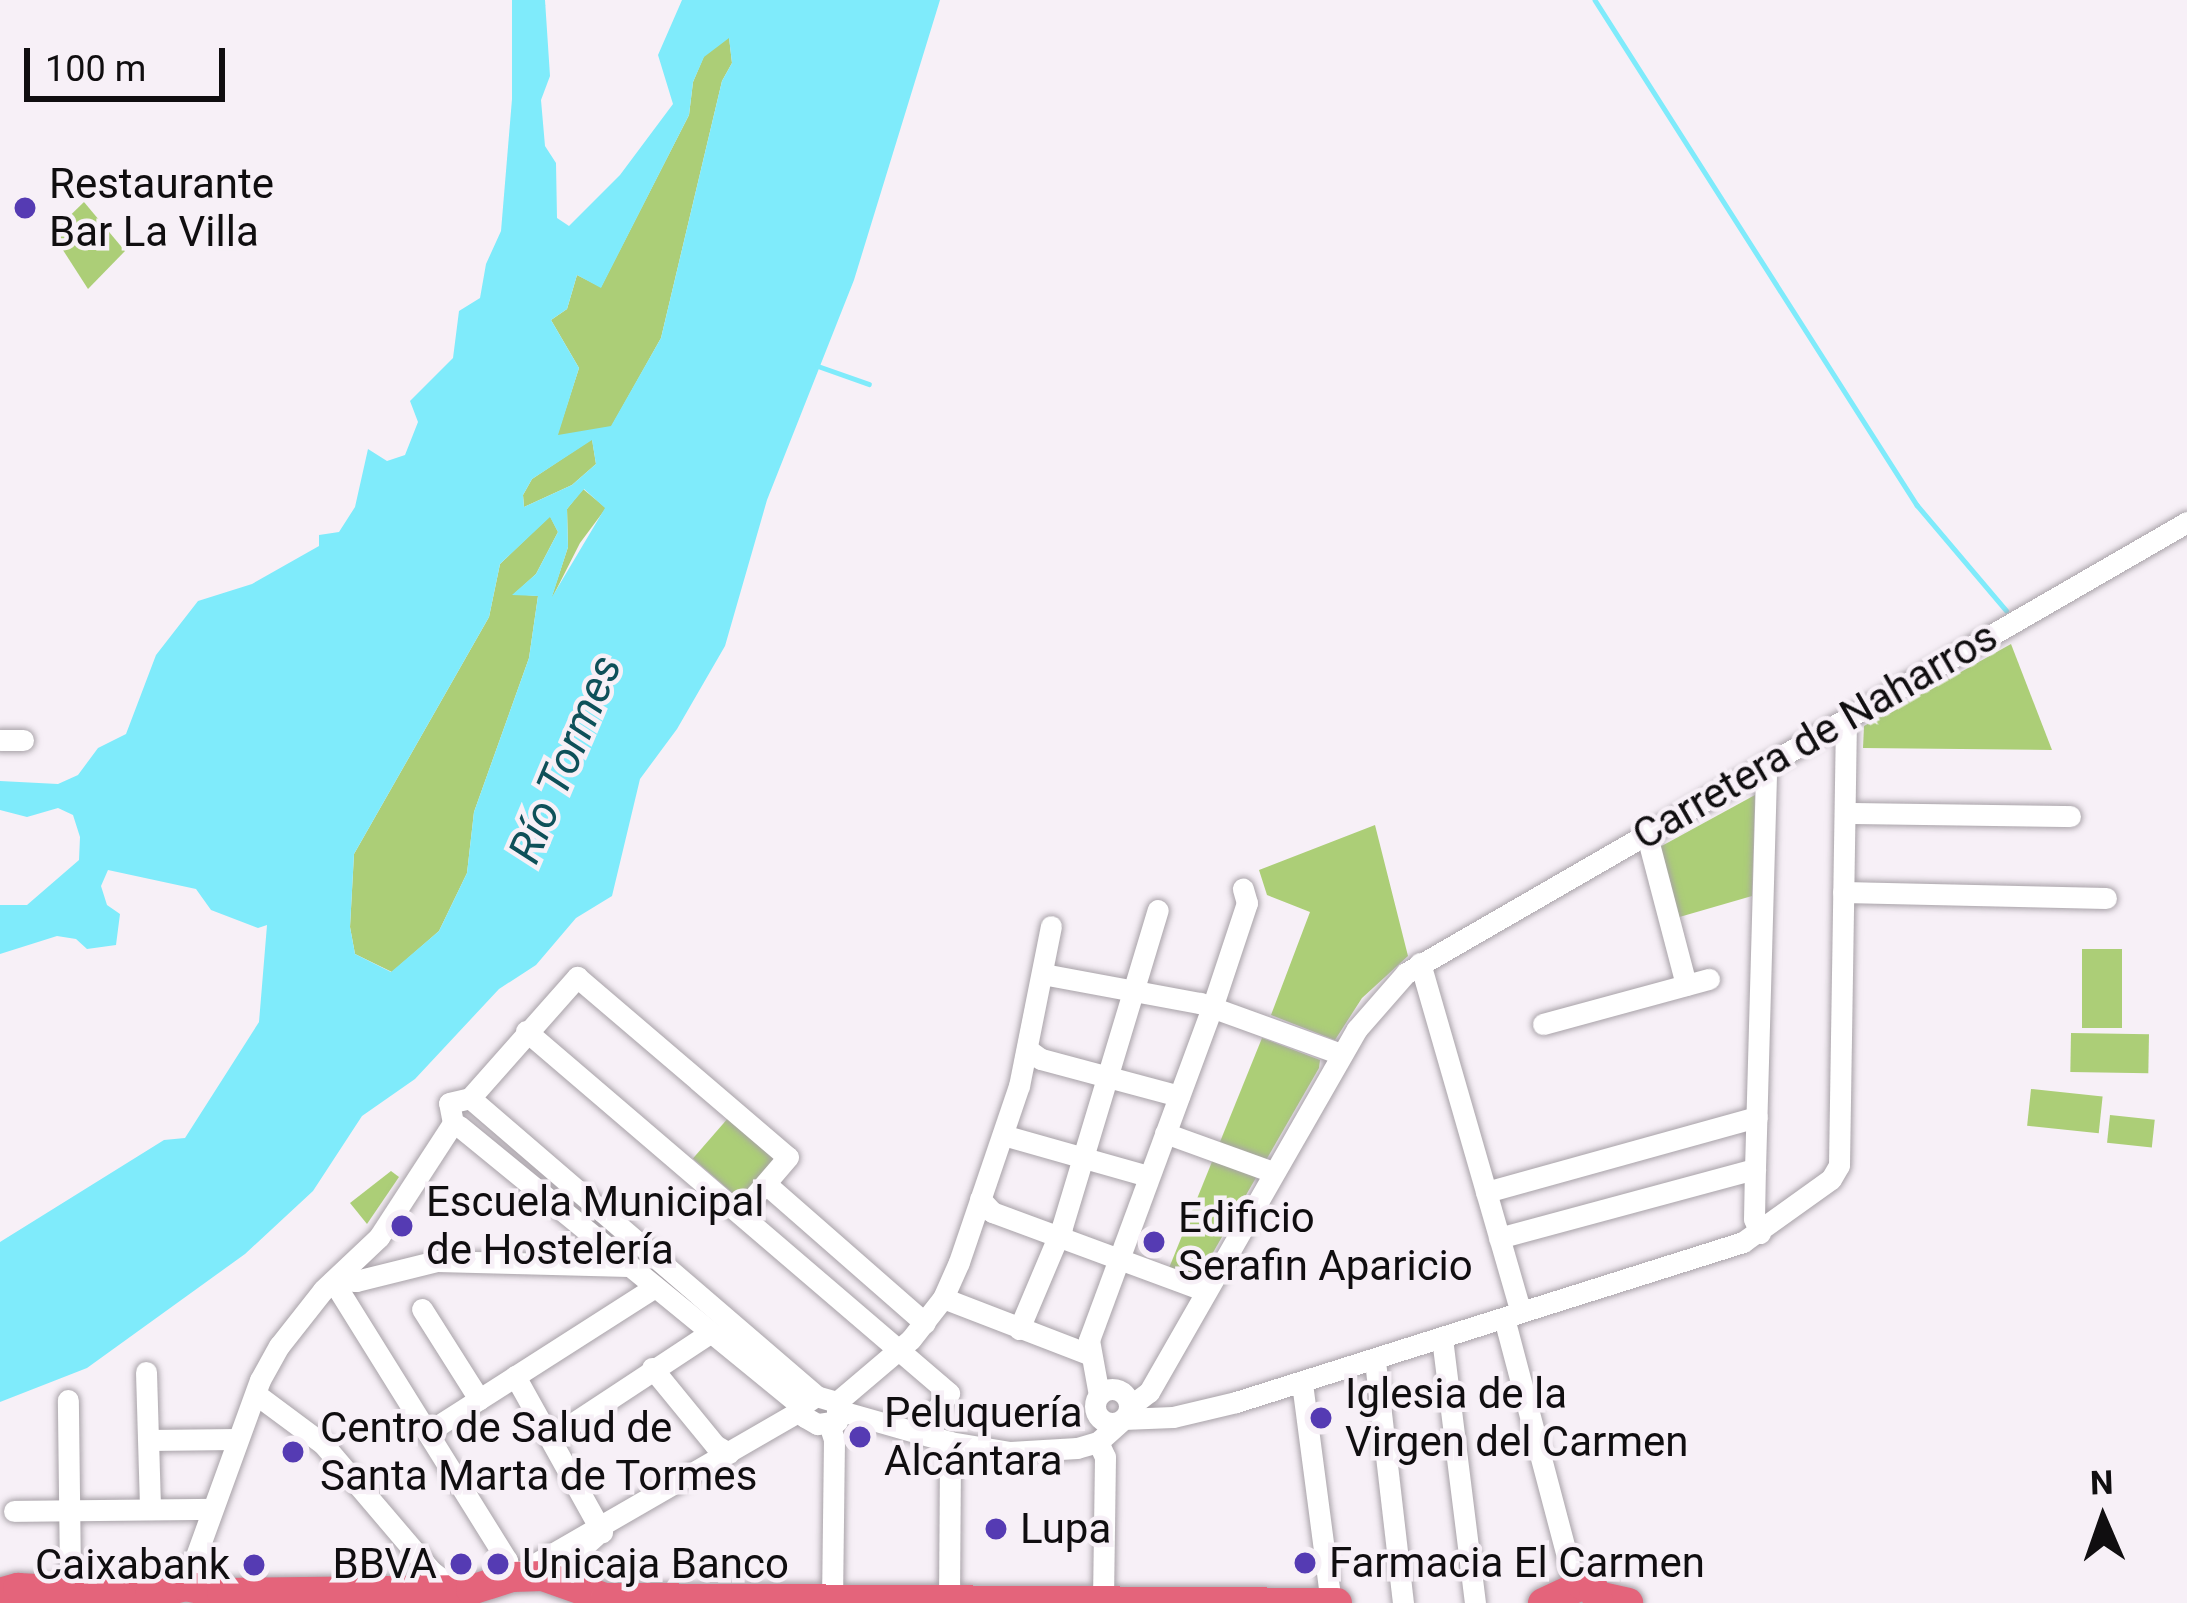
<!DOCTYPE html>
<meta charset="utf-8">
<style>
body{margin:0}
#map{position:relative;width:2187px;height:1603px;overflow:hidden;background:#f7f0f7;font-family:Roboto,sans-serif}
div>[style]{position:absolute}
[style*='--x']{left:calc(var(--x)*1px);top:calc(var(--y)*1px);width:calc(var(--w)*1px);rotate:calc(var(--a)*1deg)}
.green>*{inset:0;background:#acce77;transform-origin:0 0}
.water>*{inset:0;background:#7febfb}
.stream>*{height:4.5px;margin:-2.25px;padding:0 2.25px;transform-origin:2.25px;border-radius:2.25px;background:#7febfb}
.roads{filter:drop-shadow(0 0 3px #a8a2a8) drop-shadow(0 0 3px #a8a2a8)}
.minor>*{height:21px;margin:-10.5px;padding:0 10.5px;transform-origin:10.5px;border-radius:10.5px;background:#fff}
.minor>.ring{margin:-10.5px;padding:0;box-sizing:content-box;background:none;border:21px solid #fff;border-radius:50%}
.highway>*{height:30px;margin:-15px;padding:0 15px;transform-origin:15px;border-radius:15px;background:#e4647b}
.dots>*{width:33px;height:33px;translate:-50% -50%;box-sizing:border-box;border:6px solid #f7f0f7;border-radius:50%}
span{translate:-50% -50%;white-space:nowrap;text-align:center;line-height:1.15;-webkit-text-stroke:9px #f7f0f7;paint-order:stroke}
.poi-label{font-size:42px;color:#100e10}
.left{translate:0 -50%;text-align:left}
.right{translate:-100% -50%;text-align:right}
.street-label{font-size:42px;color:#100e10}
.water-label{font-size:45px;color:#0e5059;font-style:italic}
.north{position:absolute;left:2043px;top:1459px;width:120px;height:120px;-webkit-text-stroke:9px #f7f0f7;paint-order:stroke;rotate:358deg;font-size:33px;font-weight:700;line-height:48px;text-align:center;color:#100e10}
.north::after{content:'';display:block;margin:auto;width:42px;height:54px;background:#100e10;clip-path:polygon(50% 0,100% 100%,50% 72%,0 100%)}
.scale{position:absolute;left:24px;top:48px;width:201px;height:54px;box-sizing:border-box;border:6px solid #100e10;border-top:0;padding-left:15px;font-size:36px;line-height:42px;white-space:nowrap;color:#100e10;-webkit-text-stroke:9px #f7f0f7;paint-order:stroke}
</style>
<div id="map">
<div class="green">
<div style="clip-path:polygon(729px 37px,732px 63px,722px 81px,661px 338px,611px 427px,557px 436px,579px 368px,551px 320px,567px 309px,577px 275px,601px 287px,689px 115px,693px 82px,704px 56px)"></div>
<div style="clip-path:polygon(84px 202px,125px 251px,88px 289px,52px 233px)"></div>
<div style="clip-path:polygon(592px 439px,596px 464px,572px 485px,524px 507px,523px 495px,532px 479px)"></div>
<div style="clip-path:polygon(583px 489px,606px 508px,580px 543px,550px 602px,568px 547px,567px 509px)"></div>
<div style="clip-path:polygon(550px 516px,558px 532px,536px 574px,514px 594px,538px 596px,529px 658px,474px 812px,467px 873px,439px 931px,392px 972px,355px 954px,350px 927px,354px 854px,489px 617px,500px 564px)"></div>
<div style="clip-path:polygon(2011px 644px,2052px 750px,1863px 748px,1864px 726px)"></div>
<div style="clip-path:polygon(1755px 795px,1752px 896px,1676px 918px,1658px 848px)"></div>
<div style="clip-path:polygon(1375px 825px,1408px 956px,1362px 998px,1335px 1040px,1271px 1015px,1310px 912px,1267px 895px,1259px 870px)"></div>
<div style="left:2082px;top:949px;width:40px;height:79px"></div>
<div style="left:2071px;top:1033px;width:78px;height:39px;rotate:1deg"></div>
<div style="clip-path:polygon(1262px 1038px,1320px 1060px,1319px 1068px,1199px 1277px,1169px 1268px)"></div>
<div style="left:2031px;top:1089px;width:72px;height:37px;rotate:6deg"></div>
<div style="left:2110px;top:1115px;width:45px;height:28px;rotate:6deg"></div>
<div style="left:729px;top:1117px;width:63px;height:55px;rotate:41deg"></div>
<div style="clip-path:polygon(391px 1171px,399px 1177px,367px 1224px,350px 1203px)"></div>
</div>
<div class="water">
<div style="clip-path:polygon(evenodd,512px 0,545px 0,550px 76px,541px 100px,545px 146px,556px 163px,557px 218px,569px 226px,620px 175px,673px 104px,658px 55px,682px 0,940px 0,854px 280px,767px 500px,725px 646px,677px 729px,640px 779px,612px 896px,576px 918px,536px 965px,499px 989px,415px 1079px,362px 1116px,313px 1191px,245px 1254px,87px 1368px,0 1402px,0 1242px,164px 1140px,185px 1138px,259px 1022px,267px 925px,258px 928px,211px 910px,196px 889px,108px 870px,101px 886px,107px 905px,120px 914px,116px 945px,87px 949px,76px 939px,57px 936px,0 954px,0 905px,27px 905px,79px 860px,80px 837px,73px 815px,58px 808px,27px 817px,0 810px,0 781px,58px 784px,78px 775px,98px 748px,126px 734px,156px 655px,198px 601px,252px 584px,319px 546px,319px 535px,339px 532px,355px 507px,368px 449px,387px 461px,405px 455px,418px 422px,410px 401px,453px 358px,459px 311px,480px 298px,486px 264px,501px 231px,512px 99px,512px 0,729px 38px,732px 63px,722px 81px,661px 338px,611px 426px,558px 435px,579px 368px,551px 320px,567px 309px,577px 275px,601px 288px,689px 115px,693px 82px,704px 57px,729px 38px,512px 0,592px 440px,596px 464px,572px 485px,524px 507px,523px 495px,532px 479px,592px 440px,512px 0,584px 489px,605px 508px,552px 597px,568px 547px,567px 509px,584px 489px,512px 0,550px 517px,558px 532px,536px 574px,512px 595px,538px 596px,529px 658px,474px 812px,467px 873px,439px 931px,391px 972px,355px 954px,350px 927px,354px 854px,489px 617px,500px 564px,550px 517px)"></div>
</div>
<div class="stream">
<div style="--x:1595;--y:0;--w:599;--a:57.48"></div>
<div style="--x:1917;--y:505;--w:138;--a:49.7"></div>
<div style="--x:818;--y:366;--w:54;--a:19.4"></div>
</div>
<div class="roads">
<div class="minor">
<div style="--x:0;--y:740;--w:23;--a:0"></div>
<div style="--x:1846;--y:813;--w:224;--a:0.8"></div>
<div style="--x:1646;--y:832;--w:158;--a:75.3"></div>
<div style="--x:1843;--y:892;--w:263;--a:1.3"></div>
<div style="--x:1420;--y:963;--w:363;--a:73.9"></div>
<div style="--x:1043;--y:974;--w:160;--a:10.5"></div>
<div style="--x:1200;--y:1003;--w:150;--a:19.9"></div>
<div style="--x:1543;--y:1024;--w:172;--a:-15.2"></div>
<div style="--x:526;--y:1031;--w:557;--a:40.56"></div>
<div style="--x:949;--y:1393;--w:48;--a:127.3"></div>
<div style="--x:1027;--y:1049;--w:17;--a:36"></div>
<div style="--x:1041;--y:1059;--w:143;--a:15"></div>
<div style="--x:470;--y:1098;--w:457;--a:40.7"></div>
<div style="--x:816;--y:1396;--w:22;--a:16"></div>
<div style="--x:837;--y:1402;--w:19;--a:90"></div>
<div style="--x:837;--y:1421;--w:20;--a:171"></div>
<div style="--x:817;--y:1424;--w:14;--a:-150"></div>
<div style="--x:805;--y:1417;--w:12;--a:-110"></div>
<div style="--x:801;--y:1406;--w:18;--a:-34"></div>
<div style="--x:470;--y:1098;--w:162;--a:-48.5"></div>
<div style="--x:577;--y:977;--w:277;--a:40.5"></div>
<div style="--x:788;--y:1157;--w:74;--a:130.6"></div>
<div style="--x:453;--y:1123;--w:20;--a:-101"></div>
<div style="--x:449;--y:1103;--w:22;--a:-13"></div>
<div style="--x:459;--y:1126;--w:442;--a:39.3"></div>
<div style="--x:1165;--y:1133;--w:115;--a:19.9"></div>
<div style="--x:1003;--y:1135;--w:151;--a:15.8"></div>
<div style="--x:766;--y:1184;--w:211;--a:41.2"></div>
<div style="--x:1486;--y:1192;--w:281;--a:-15.5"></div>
<div style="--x:980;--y:1199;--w:18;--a:47"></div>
<div style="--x:992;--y:1212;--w:227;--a:20.3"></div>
<div style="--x:1760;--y:1233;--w:15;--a:-113"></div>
<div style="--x:1754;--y:1219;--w:50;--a:-88.9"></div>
<div style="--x:1755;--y:1169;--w:405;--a:-88.4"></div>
<div style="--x:1499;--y:1238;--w:265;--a:-15.1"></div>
<div style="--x:336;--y:1279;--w:20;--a:6"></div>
<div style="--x:356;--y:1281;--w:83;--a:-13.9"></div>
<div style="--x:437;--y:1261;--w:191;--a:1.5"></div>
<div style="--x:333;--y:1281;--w:329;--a:58.1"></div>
<div style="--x:507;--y:1560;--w:17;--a:77"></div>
<div style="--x:943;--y:1298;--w:155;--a:21.1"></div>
<div style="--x:422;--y:1309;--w:107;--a:57.7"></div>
<div style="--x:1504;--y:1318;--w:277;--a:75.2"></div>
<div style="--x:1019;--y:1329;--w:111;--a:-67.1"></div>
<div style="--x:1062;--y:1227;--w:331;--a:-73.2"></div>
<div style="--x:1442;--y:1338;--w:267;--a:82.9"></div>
<div style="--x:1375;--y:1361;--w:244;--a:83.4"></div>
<div style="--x:652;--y:1368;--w:99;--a:50.7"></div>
<div style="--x:715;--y:1445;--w:16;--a:30"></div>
<div style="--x:146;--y:1372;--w:137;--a:88.3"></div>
<div style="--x:515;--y:1376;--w:179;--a:60.9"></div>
<div style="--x:1302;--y:1383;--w:222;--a:82.5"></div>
<div class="ring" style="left:1095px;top:1389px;width:13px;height:13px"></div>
<div style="--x:257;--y:1395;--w:82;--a:36.6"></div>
<div style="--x:323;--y:1444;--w:167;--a:49.6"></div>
<div style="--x:431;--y:1571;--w:31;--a:37"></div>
<div style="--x:1099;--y:1395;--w:56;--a:-100.3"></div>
<div style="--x:1089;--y:1340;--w:354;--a:-69.7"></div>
<div style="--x:1212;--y:1008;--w:111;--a:-71.6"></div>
<div style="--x:1247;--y:903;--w:15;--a:-106"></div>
<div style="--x:837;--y:1402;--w:97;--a:-40.4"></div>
<div style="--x:911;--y:1339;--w:52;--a:-52"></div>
<div style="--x:943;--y:1298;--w:39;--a:-66"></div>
<div style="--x:959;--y:1262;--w:186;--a:-71.2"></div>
<div style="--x:1019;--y:1086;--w:163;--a:-78.7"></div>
<div style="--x:1129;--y:1407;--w:25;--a:-37"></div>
<div style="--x:1149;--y:1392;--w:418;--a:-60.2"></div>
<div style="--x:1357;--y:1029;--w:74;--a:-48.8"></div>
<div style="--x:1406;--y:973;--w:902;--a:-30"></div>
<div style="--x:841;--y:1411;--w:113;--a:15.9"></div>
<div style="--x:950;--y:1442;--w:61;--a:9.5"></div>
<div style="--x:1010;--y:1452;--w:67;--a:-3.4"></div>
<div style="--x:1077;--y:1448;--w:22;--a:-16"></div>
<div style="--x:1098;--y:1442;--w:30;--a:-42"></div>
<div style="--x:1123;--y:1419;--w:50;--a:-2.3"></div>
<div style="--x:1173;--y:1417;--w:65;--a:-13.4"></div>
<div style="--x:1236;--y:1402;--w:532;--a:-17.51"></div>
<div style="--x:1743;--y:1242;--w:108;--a:-35.6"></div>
<div style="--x:1831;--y:1179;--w:16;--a:-60"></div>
<div style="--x:1839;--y:1165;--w:446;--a:-89.1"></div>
<div style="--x:829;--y:1424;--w:16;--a:72"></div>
<div style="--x:834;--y:1439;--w:160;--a:90.7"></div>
<div style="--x:428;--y:1432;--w:269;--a:-32.6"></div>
<div style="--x:552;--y:1437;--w:189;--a:-33.4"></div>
<div style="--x:149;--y:1440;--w:88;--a:-0.7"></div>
<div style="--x:1098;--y:1442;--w:17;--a:65"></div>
<div style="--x:1105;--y:1457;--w:144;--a:90.8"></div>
<div style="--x:14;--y:1511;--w:196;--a:-0.6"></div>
<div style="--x:512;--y:1577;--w:334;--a:-30"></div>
<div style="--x:564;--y:1584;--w:29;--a:-72"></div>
<div style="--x:573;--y:1556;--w:30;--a:-42"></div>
<div style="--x:185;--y:1586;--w:219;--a:-70"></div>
<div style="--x:260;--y:1380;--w:39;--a:-61"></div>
<div style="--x:279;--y:1346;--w:71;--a:-51.8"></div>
<div style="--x:323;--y:1290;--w:77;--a:-43.4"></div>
<div style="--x:379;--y:1237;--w:136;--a:-57"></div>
<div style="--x:62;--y:1595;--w:22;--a:-68"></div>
<div style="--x:70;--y:1575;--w:175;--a:-90.7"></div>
<div style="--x:949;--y:1600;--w:158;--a:-89.6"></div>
</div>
<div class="highway">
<div style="--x:0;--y:1593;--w:19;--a:-16"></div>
<div style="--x:18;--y:1588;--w:132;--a:3"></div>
<div style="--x:150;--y:1595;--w:36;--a:-14"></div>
<div style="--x:185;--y:1586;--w:38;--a:11"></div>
<div style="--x:222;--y:1593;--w:249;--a:-0.7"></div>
<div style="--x:471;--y:1590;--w:43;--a:-17.6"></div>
<div style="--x:512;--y:1577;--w:31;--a:-2"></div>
<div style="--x:543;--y:1576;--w:66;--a:19.5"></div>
<div style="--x:605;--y:1598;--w:732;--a:0.39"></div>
<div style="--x:1598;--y:1596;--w:31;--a:13"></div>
<div style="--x:1543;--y:1603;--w:43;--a:-24.8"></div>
<div style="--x:1582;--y:1585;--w:13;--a:23"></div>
<div style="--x:1594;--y:1590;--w:14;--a:69"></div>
</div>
</div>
<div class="dots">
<div style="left:25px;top:208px;background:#553bb3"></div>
<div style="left:402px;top:1226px;background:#553bb3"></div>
<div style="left:1154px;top:1242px;background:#553bb3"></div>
<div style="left:1321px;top:1418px;background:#553bb3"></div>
<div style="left:860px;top:1437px;background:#553bb3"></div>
<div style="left:293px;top:1452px;background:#553bb3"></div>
<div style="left:996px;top:1529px;background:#553bb3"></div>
<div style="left:1305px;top:1563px;background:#553bb3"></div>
<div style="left:461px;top:1564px;background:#553bb3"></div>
<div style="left:498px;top:1564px;background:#553bb3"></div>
<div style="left:254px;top:1565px;background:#553bb3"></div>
</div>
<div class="poi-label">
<span class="left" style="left:49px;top:208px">Restaurante<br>Bar La Villa</span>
<span class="left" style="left:426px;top:1226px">Escuela Municipal<br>de Hostelería</span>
<span class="left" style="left:1178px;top:1242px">Edificio<br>Serafin Aparicio</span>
<span class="left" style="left:1345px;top:1418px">Iglesia de la<br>Virgen del Carmen</span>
<span class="left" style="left:884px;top:1437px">Peluquería<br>Alcántara</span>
<span class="left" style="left:320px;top:1452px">Centro de Salud de<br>Santa Marta de Tormes</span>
<span class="left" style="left:1020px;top:1529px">Lupa</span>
<span class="left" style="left:1329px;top:1563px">Farmacia El Carmen</span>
<span class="right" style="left:437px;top:1564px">BBVA</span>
<span class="left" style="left:522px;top:1564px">Unicaja Banco</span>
<span class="right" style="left:230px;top:1565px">Caixabank</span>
</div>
<div class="street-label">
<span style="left:1815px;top:736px;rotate:-30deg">Carretera de Naharros</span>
</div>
<div class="water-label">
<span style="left:565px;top:759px;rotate:-67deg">Río Tormes</span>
</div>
<div class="north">N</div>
<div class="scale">100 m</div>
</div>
